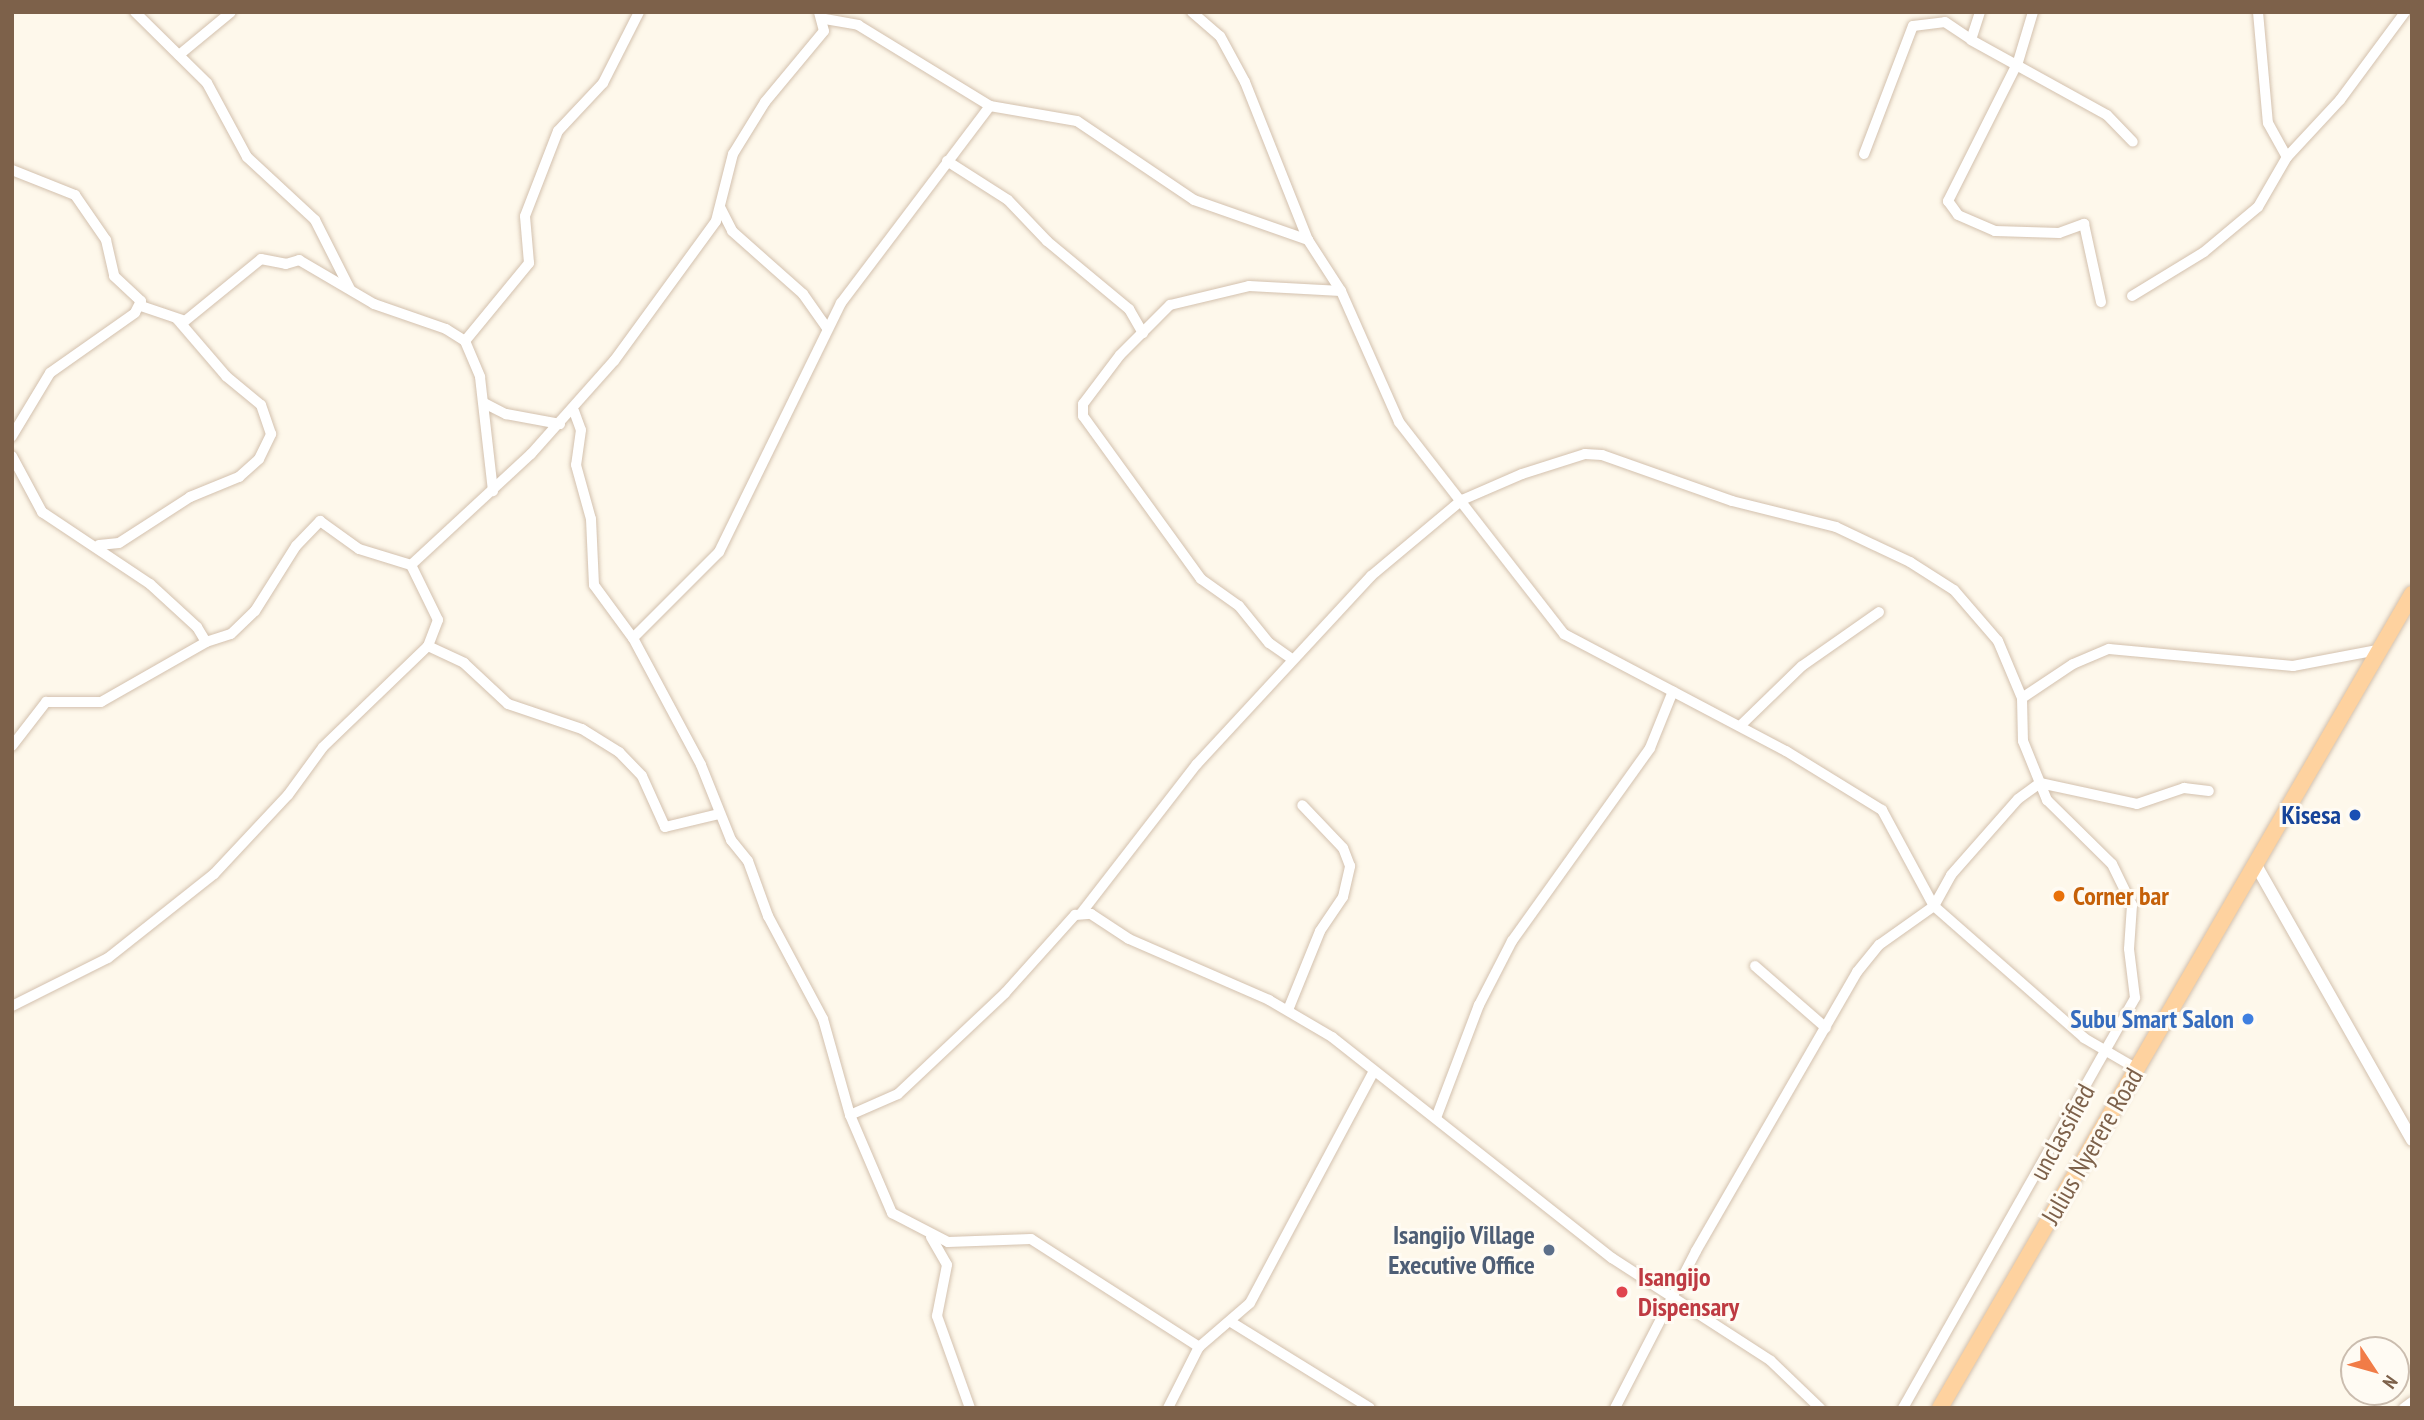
<!DOCTYPE html>
<style>
body{margin:0}
#map{position:relative;width:2424px;height:1420px;overflow:hidden;background:#fef8eb;font-family:"PT Sans Narrow",sans-serif}
div>[style]{position:absolute}
[style*='--x']{left:calc(var(--x)*1px);top:calc(var(--y)*1px);width:calc(var(--w)*1px);rotate:calc(var(--a)*1deg)}
.roads{filter:drop-shadow(0 0 2px #d3c1ae) drop-shadow(0 0 2px #d3c1ae)}
.minor>*{height:10px;margin:-5px;padding:0 5px;transform-origin:5px;border-radius:5px;background:#fff}
.tertiary>*{height:12px;margin:-6px;padding:0 6px;transform-origin:6px;border-radius:6px;background:#fff}
.trunk>*{height:16px;margin:-8px;padding:0 8px;transform-origin:8px;border-radius:8px;background:#fed29f}
.dots>*{width:19px;height:19px;translate:-50% -50%;box-sizing:border-box;border:4px solid #fffbf3;border-radius:50%}
span{translate:-50% -50%;white-space:nowrap;text-align:center;line-height:1.15;-webkit-text-stroke:6px #fffbf3;paint-order:stroke}
.transit-label{font-size:26px;color:#164399;font-weight:700}
.right{translate:-100% -50%;text-align:right}
.food-label{font-size:26px;color:#c56008;font-weight:700}
.left{translate:0 -50%;text-align:left}
.shop-label{font-size:26px;color:#366cbe;font-weight:700}
.street-label{font-size:26px;color:#7d614a}
.service-label{font-size:26px;color:#4e5e75;font-weight:700}
.health-label{font-size:26px;color:#be3a42;font-weight:700}
.frame{position:absolute;inset:0;border:14px solid #7d614a;pointer-events:none}
.north{position:absolute;left:2340px;top:1336px;width:70px;height:70px;box-sizing:border-box;background:#fffbf3;border:2px solid #cbbdaf;border-radius:50%;rotate:126deg;font-size:19px;font-weight:700;line-height:28px;text-align:center;color:#7d614a}
.north::after{content:'';display:block;margin:auto;width:24px;height:32px;background:#f17c47;clip-path:polygon(50% 0,100% 100%,50% 72%,0 100%)}
</style>
<div id="map">
<div class="roads">
<div class="minor">
<div style="--x:135;--y:12;--w:101;--a:44.6"></div>
<div style="--x:207;--y:83;--w:84;--a:61.6"></div>
<div style="--x:247;--y:157;--w:93;--a:42.8"></div>
<div style="--x:315;--y:220;--w:77;--a:63.1"></div>
<div style="--x:1192;--y:12;--w:37;--a:41"></div>
<div style="--x:1220;--y:36;--w:52;--a:61.5"></div>
<div style="--x:1245;--y:82;--w:170;--a:68.3"></div>
<div style="--x:1308;--y:240;--w:61;--a:57.1"></div>
<div style="--x:1341;--y:291;--w:143;--a:66.1"></div>
<div style="--x:1399;--y:422;--w:269;--a:52.1"></div>
<div style="--x:1564;--y:634;--w:251;--a:27.8"></div>
<div style="--x:1786;--y:751;--w:113;--a:31.6"></div>
<div style="--x:1882;--y:810;--w:109;--a:61.6"></div>
<div style="--x:1934;--y:906;--w:200;--a:41.3"></div>
<div style="--x:2084;--y:1038;--w:61;--a:30.3"></div>
<div style="--x:1980;--y:12;--w:29;--a:108"></div>
<div style="--x:1971;--y:40;--w:155;--a:28.9"></div>
<div style="--x:2107;--y:115;--w:37;--a:46"></div>
<div style="--x:2033;--y:12;--w:52;--a:106.7"></div>
<div style="--x:2018;--y:62;--w:156;--a:116.7"></div>
<div style="--x:1948;--y:201;--w:17;--a:54"></div>
<div style="--x:1958;--y:215;--w:40;--a:23.4"></div>
<div style="--x:1995;--y:231;--w:64;--a:1.8"></div>
<div style="--x:2059;--y:233;--w:27;--a:-20"></div>
<div style="--x:2084;--y:224;--w:80;--a:77.7"></div>
<div style="--x:2258;--y:12;--w:111;--a:84.9"></div>
<div style="--x:2268;--y:123;--w:39;--a:61"></div>
<div style="--x:825;--y:19;--w:34;--a:10"></div>
<div style="--x:858;--y:25;--w:155;--a:31.5"></div>
<div style="--x:990;--y:106;--w:88;--a:9.8"></div>
<div style="--x:1077;--y:121;--w:141;--a:34"></div>
<div style="--x:1194;--y:200;--w:121;--a:19.3"></div>
<div style="--x:179;--y:55;--w:67;--a:-39.6"></div>
<div style="--x:1864;--y:154;--w:137;--a:-69.1"></div>
<div style="--x:1913;--y:26;--w:32;--a:-7"></div>
<div style="--x:1945;--y:22;--w:29;--a:34"></div>
<div style="--x:947;--y:161;--w:72;--a:32.6"></div>
<div style="--x:1008;--y:200;--w:57;--a:46.4"></div>
<div style="--x:1047;--y:241;--w:107;--a:39.7"></div>
<div style="--x:1129;--y:309;--w:28;--a:60"></div>
<div style="--x:12;--y:170;--w:68;--a:21.6"></div>
<div style="--x:75;--y:195;--w:55;--a:55.4"></div>
<div style="--x:106;--y:240;--w:37;--a:77"></div>
<div style="--x:114;--y:276;--w:37;--a:43"></div>
<div style="--x:141;--y:301;--w:13;--a:117"></div>
<div style="--x:135;--y:313;--w:104;--a:144.8"></div>
<div style="--x:50;--y:373;--w:74;--a:121.1"></div>
<div style="--x:720;--y:207;--w:27;--a:63"></div>
<div style="--x:732;--y:231;--w:95;--a:41.6"></div>
<div style="--x:803;--y:294;--w:42;--a:54.8"></div>
<div style="--x:2132;--y:296;--w:84;--a:-31.4"></div>
<div style="--x:2204;--y:252;--w:70;--a:-39.8"></div>
<div style="--x:2258;--y:207;--w:58;--a:-59.9"></div>
<div style="--x:2287;--y:157;--w:78;--a:-47.1"></div>
<div style="--x:2340;--y:100;--w:109;--a:-53.5"></div>
<div style="--x:141;--y:306;--w:46;--a:18.8"></div>
<div style="--x:185;--y:321;--w:98;--a:-39.2"></div>
<div style="--x:261;--y:259;--w:25;--a:11"></div>
<div style="--x:286;--y:264;--w:14;--a:-17"></div>
<div style="--x:299;--y:260;--w:87;--a:30.4"></div>
<div style="--x:374;--y:304;--w:76;--a:19.1"></div>
<div style="--x:446;--y:329;--w:22;--a:32"></div>
<div style="--x:465;--y:341;--w:39;--a:67"></div>
<div style="--x:480;--y:377;--w:115;--a:83.5"></div>
<div style="--x:465;--y:341;--w:101;--a:-50.6"></div>
<div style="--x:529;--y:263;--w:47;--a:-94.9"></div>
<div style="--x:525;--y:216;--w:91;--a:-68.8"></div>
<div style="--x:558;--y:131;--w:66;--a:-46.8"></div>
<div style="--x:603;--y:83;--w:80;--a:-63.1"></div>
<div style="--x:484;--y:403;--w:25;--a:27"></div>
<div style="--x:506;--y:414;--w:55;--a:10.5"></div>
<div style="--x:574;--y:411;--w:20;--a:70"></div>
<div style="--x:581;--y:430;--w:35;--a:98"></div>
<div style="--x:576;--y:465;--w:56;--a:74.5"></div>
<div style="--x:591;--y:519;--w:66;--a:87.4"></div>
<div style="--x:594;--y:585;--w:66;--a:53.7"></div>
<div style="--x:633;--y:638;--w:144;--a:61.8"></div>
<div style="--x:701;--y:765;--w:81;--a:68.2"></div>
<div style="--x:731;--y:840;--w:27;--a:51"></div>
<div style="--x:748;--y:861;--w:59;--a:70"></div>
<div style="--x:768;--y:916;--w:117;--a:61.9"></div>
<div style="--x:823;--y:1019;--w:100;--a:74.3"></div>
<div style="--x:850;--y:1115;--w:107;--a:66.8"></div>
<div style="--x:892;--y:1213;--w:63;--a:27.4"></div>
<div style="--x:948;--y:1242;--w:83;--a:-2.1"></div>
<div style="--x:1031;--y:1239;--w:200;--a:32.7"></div>
<div style="--x:12;--y:456;--w:64;--a:61.8"></div>
<div style="--x:42;--y:512;--w:130;--a:33.7"></div>
<div style="--x:150;--y:584;--w:64;--a:42.5"></div>
<div style="--x:197;--y:627;--w:17;--a:59"></div>
<div style="--x:206;--y:642;--w:26;--a:-18"></div>
<div style="--x:231;--y:634;--w:33;--a:-44"></div>
<div style="--x:255;--y:611;--w:77;--a:-57.8"></div>
<div style="--x:296;--y:546;--w:35;--a:-46"></div>
<div style="--x:320;--y:521;--w:48;--a:35.7"></div>
<div style="--x:359;--y:549;--w:54;--a:17.1"></div>
<div style="--x:411;--y:565;--w:163;--a:-42.8"></div>
<div style="--x:531;--y:454;--w:125;--a:-48.3"></div>
<div style="--x:614;--y:361;--w:173;--a:-53.9"></div>
<div style="--x:716;--y:221;--w:69;--a:-75.8"></div>
<div style="--x:733;--y:154;--w:61;--a:-58.4"></div>
<div style="--x:765;--y:102;--w:92;--a:-50.3"></div>
<div style="--x:824;--y:31;--w:20;--a:-105"></div>
<div style="--x:99;--y:545;--w:20;--a:-6"></div>
<div style="--x:119;--y:543;--w:85;--a:-32.9"></div>
<div style="--x:190;--y:497;--w:53;--a:-22.2"></div>
<div style="--x:239;--y:477;--w:27;--a:-42"></div>
<div style="--x:259;--y:459;--w:28;--a:-64"></div>
<div style="--x:271;--y:434;--w:31;--a:-109"></div>
<div style="--x:261;--y:405;--w:45;--a:-140.4"></div>
<div style="--x:226;--y:376;--w:75;--a:-130.7"></div>
<div style="--x:633;--y:638;--w:122;--a:-45"></div>
<div style="--x:719;--y:552;--w:277;--a:-63.9"></div>
<div style="--x:841;--y:303;--w:247;--a:-52.9"></div>
<div style="--x:428;--y:646;--w:40;--a:25"></div>
<div style="--x:464;--y:663;--w:60;--a:43"></div>
<div style="--x:508;--y:704;--w:78;--a:18.7"></div>
<div style="--x:582;--y:729;--w:44;--a:31.9"></div>
<div style="--x:619;--y:752;--w:33;--a:46"></div>
<div style="--x:642;--y:776;--w:56;--a:65.7"></div>
<div style="--x:665;--y:827;--w:56;--a:-13.5"></div>
<div style="--x:1292;--y:659;--w:28;--a:-145"></div>
<div style="--x:1269;--y:643;--w:48;--a:-129"></div>
<div style="--x:1239;--y:606;--w:47;--a:-144.6"></div>
<div style="--x:1201;--y:579;--w:201;--a:-125.9"></div>
<div style="--x:1083;--y:416;--w:12;--a:-90"></div>
<div style="--x:1083;--y:404;--w:61;--a:-52.9"></div>
<div style="--x:1120;--y:355;--w:71;--a:-45"></div>
<div style="--x:1170;--y:305;--w:81;--a:-13.5"></div>
<div style="--x:1249;--y:286;--w:92;--a:3.1"></div>
<div style="--x:2022;--y:698;--w:61;--a:-33.7"></div>
<div style="--x:2073;--y:664;--w:39;--a:-23"></div>
<div style="--x:2109;--y:649;--w:185;--a:5.3"></div>
<div style="--x:2293;--y:666;--w:86;--a:-10.7"></div>
<div style="--x:1740;--y:726;--w:86;--a:-44.1"></div>
<div style="--x:1802;--y:666;--w:94;--a:-35"></div>
<div style="--x:12;--y:746;--w:56;--a:-52.3"></div>
<div style="--x:46;--y:702;--w:55;--a:0"></div>
<div style="--x:101;--y:702;--w:121;--a:-29.7"></div>
<div style="--x:1082;--y:912;--w:187;--a:-52.2"></div>
<div style="--x:1197;--y:764;--w:256;--a:-47.2"></div>
<div style="--x:1371;--y:576;--w:119;--a:-39.9"></div>
<div style="--x:1462;--y:500;--w:65;--a:-23.4"></div>
<div style="--x:1522;--y:474;--w:66;--a:-17.6"></div>
<div style="--x:1585;--y:454;--w:17;--a:3"></div>
<div style="--x:1602;--y:455;--w:138;--a:19.5"></div>
<div style="--x:1732;--y:501;--w:107;--a:14"></div>
<div style="--x:1836;--y:527;--w:82;--a:25.3"></div>
<div style="--x:1910;--y:562;--w:52;--a:32.5"></div>
<div style="--x:1954;--y:590;--w:67;--a:49.2"></div>
<div style="--x:1998;--y:641;--w:62;--a:67.2"></div>
<div style="--x:2022;--y:698;--w:43;--a:88.7"></div>
<div style="--x:2023;--y:741;--w:64;--a:67.9"></div>
<div style="--x:2047;--y:800;--w:91;--a:44.6"></div>
<div style="--x:2112;--y:864;--w:46;--a:64"></div>
<div style="--x:2132;--y:905;--w:44;--a:93.9"></div>
<div style="--x:2129;--y:949;--w:49;--a:83"></div>
<div style="--x:2135;--y:998;--w:471;--a:119.5"></div>
<div style="--x:1755;--y:966;--w:94;--a:41.1"></div>
<div style="--x:12;--y:1006;--w:107;--a:-26.6"></div>
<div style="--x:108;--y:958;--w:135;--a:-38.4"></div>
<div style="--x:214;--y:874;--w:108;--a:-46.9"></div>
<div style="--x:288;--y:795;--w:59;--a:-53.9"></div>
<div style="--x:323;--y:747;--w:146;--a:-43.9"></div>
<div style="--x:428;--y:646;--w:28;--a:-69"></div>
<div style="--x:438;--y:620;--w:61;--a:-116.1"></div>
<div style="--x:1288;--y:1010;--w:85;--a:-67.9"></div>
<div style="--x:1320;--y:931;--w:41;--a:-55.9"></div>
<div style="--x:1343;--y:897;--w:32;--a:-77"></div>
<div style="--x:1350;--y:866;--w:19;--a:-111"></div>
<div style="--x:1343;--y:848;--w:59;--a:-133.6"></div>
<div style="--x:850;--y:1115;--w:52;--a:-23.6"></div>
<div style="--x:898;--y:1094;--w:147;--a:-43.3"></div>
<div style="--x:1005;--y:993;--w:105;--a:-48.1"></div>
<div style="--x:1075;--y:915;--w:16;--a:-4"></div>
<div style="--x:1091;--y:914;--w:45;--a:33.3"></div>
<div style="--x:1129;--y:939;--w:153;--a:23.5"></div>
<div style="--x:1269;--y:1000;--w:73;--a:30.4"></div>
<div style="--x:1332;--y:1037;--w:357;--a:38.3"></div>
<div style="--x:1612;--y:1258;--w:189;--a:32.9"></div>
<div style="--x:1771;--y:1361;--w:68;--a:43.8"></div>
<div style="--x:1436;--y:1118;--w:121;--a:-69.2"></div>
<div style="--x:1479;--y:1005;--w:72;--a:-62.7"></div>
<div style="--x:1512;--y:941;--w:237;--a:-54.4"></div>
<div style="--x:1650;--y:748;--w:61;--a:-68"></div>
<div style="--x:931;--y:1237;--w:32;--a:60"></div>
<div style="--x:947;--y:1265;--w:52;--a:101.1"></div>
<div style="--x:937;--y:1316;--w:98;--a:70.3"></div>
<div style="--x:1231;--y:1322;--w:163;--a:31.7"></div>
<div style="--x:1168;--y:1408;--w:68;--a:-63.1"></div>
<div style="--x:1199;--y:1347;--w:67;--a:-40.8"></div>
<div style="--x:1250;--y:1303;--w:263;--a:-61.9"></div>
<div style="--x:1615;--y:1408;--w:177;--a:-62.7"></div>
<div style="--x:1696;--y:1251;--w:322;--a:-60"></div>
<div style="--x:1857;--y:972;--w:35;--a:-51"></div>
<div style="--x:1879;--y:945;--w:67;--a:-35.3"></div>
<div style="--x:1934;--y:906;--w:35;--a:-61"></div>
<div style="--x:1951;--y:875;--w:101;--a:-48.6"></div>
<div style="--x:2018;--y:799;--w:27;--a:-36"></div>
<div style="--x:2040;--y:783;--w:99;--a:12.2"></div>
<div style="--x:2137;--y:804;--w:50;--a:-18.8"></div>
<div style="--x:2184;--y:788;--w:25;--a:7"></div>
<div style="--x:2404;--y:1408;--w:10;--a:-37"></div>
</div>
<div class="tertiary">
<div style="--x:2257;--y:867;--w:314;--a:60.4"></div>
</div>
<div class="trunk">
<div style="--x:1940;--y:1408;--w:941;--a:-59.89"></div>
</div>
</div>
<div class="dots">
<div style="left:2355px;top:815px;background:#1a4fb4"></div>
<div style="left:2059px;top:896px;background:#e8710a"></div>
<div style="left:2248px;top:1019px;background:#3f7fe0"></div>
<div style="left:1549px;top:1250px;background:#5c6f8a"></div>
<div style="left:1622px;top:1292px;background:#e0444e"></div>
</div>
<div class="transit-label">
<span class="right" style="left:2341px;top:815px">Kisesa</span>
</div>
<div class="food-label">
<span class="left" style="left:2073px;top:896px">Corner bar</span>
</div>
<div class="shop-label">
<span class="right" style="left:2234px;top:1019px">Subu Smart Salon</span>
</div>
<div class="street-label">
<span style="left:2062px;top:1132px;rotate:-61deg">unclassified</span>
<span style="left:2092px;top:1146px;rotate:-60deg">Julius Nyerere Road</span>
</div>
<div class="service-label">
<span class="right" style="left:1535px;top:1250px">Isangijo Village<br>Executive Office</span>
</div>
<div class="health-label">
<span class="left" style="left:1638px;top:1292px">Isangijo<br>Dispensary</span>
</div>
<div class="frame"></div>
<div class="north">N</div>
</div>
